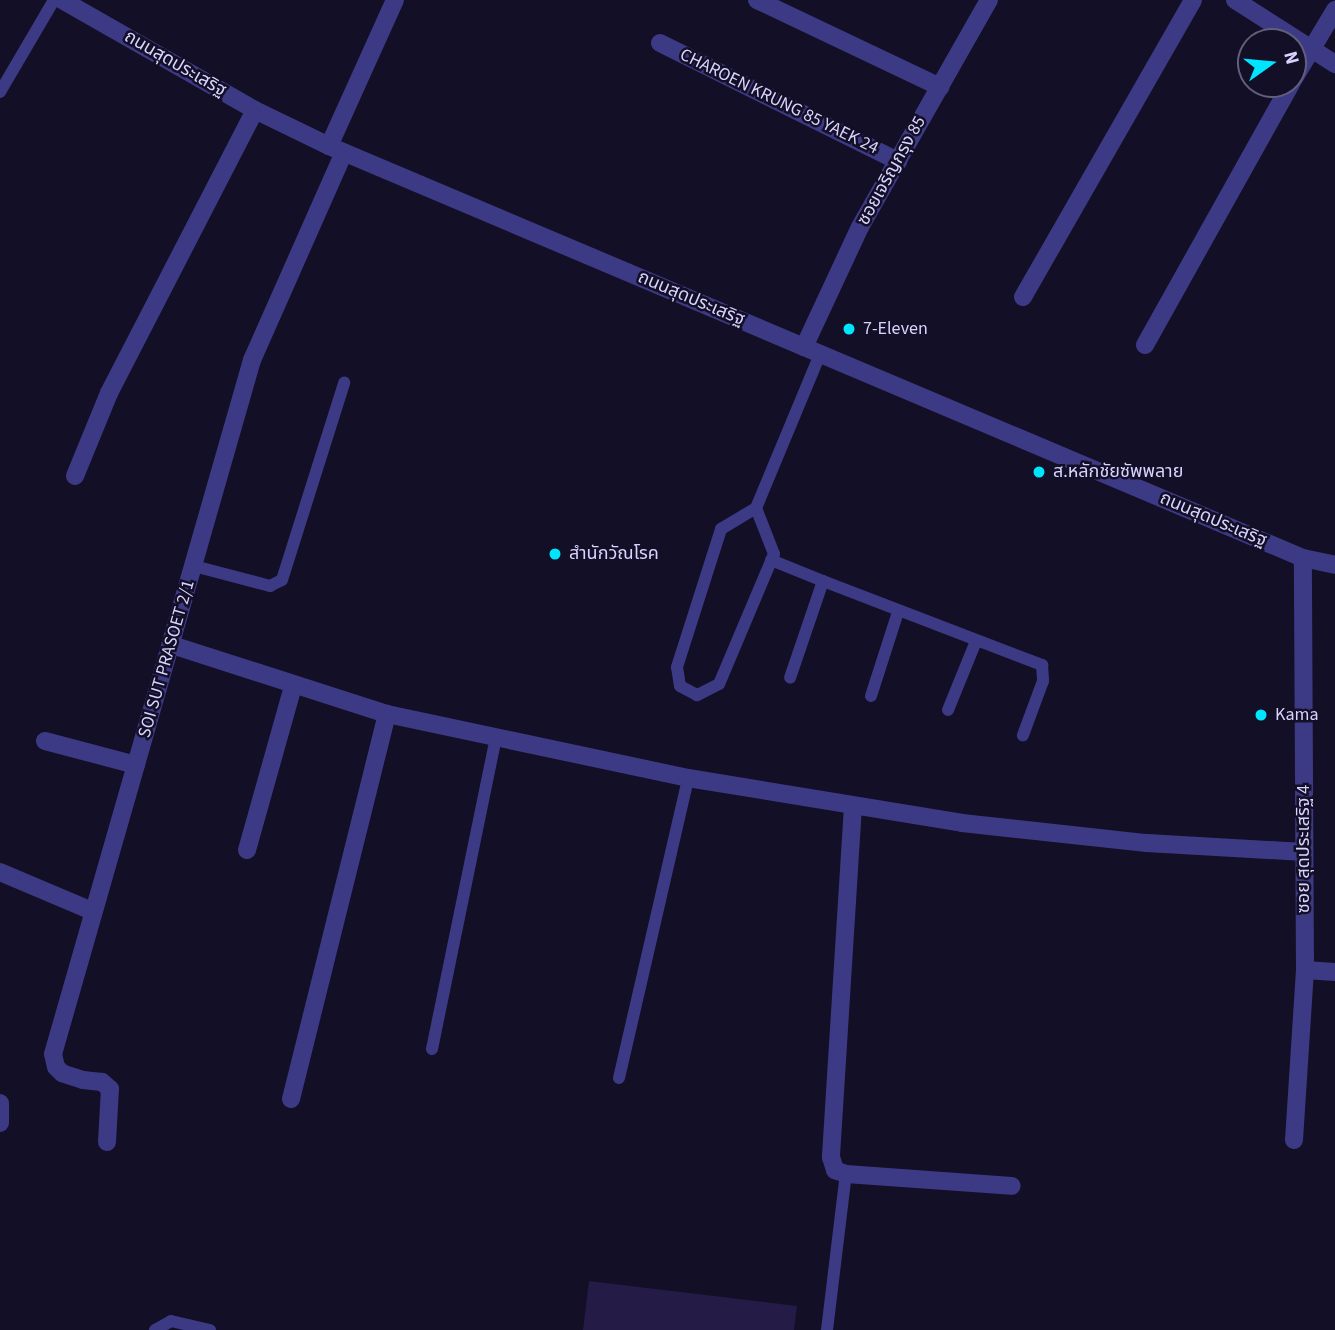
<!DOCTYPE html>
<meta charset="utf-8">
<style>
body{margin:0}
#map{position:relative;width:1335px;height:1330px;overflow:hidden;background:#130f26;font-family:"Source Sans 3","Noto Sans Thai",sans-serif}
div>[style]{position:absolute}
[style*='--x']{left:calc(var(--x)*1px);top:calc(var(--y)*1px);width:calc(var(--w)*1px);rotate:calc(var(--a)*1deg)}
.building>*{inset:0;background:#241b47}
.service>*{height:12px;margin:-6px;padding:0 6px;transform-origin:6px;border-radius:6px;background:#3d3a85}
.minor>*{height:18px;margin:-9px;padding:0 9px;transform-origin:9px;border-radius:9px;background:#3d3a85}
.tertiary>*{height:18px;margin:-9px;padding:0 9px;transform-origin:9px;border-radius:9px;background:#3d3a85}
.dots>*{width:19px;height:19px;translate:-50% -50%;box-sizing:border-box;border:4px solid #130f26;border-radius:50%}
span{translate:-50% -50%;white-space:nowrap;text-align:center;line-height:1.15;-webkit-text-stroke:5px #130f26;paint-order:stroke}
.street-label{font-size:18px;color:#d9d4ff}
.poi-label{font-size:18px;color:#d9d4ff}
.left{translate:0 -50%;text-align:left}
.north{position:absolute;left:1237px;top:28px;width:70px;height:70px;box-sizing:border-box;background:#130f26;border:2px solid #625e7d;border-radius:50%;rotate:75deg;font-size:19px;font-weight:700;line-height:28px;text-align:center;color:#d9d4ff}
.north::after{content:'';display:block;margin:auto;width:24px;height:32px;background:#00e5ff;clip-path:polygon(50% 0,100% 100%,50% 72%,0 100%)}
</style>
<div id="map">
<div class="building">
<div style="clip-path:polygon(589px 1281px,797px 1306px,794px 1330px,583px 1330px)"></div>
</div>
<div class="service">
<div style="--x:0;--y:92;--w:107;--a:-59.6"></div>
<div style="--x:756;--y:508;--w:49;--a:68.6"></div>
<div style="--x:774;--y:554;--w:141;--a:112.9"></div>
<div style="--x:719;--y:684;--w:25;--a:153"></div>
<div style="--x:697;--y:695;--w:19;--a:-152"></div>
<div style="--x:680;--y:686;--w:19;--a:-99"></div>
<div style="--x:677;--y:667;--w:145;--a:-72.3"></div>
<div style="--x:721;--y:529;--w:41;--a:-31"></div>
<div style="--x:756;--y:508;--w:167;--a:-67.4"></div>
<div style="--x:771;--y:560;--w:56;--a:22"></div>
<div style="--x:823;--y:581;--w:102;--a:108.8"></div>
<div style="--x:194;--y:566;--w:79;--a:14.7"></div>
<div style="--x:270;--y:586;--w:13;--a:-27"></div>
<div style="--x:282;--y:580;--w:207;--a:-72.5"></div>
<div style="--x:823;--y:581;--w:235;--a:21"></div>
<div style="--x:1042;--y:665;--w:16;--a:86"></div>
<div style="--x:1043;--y:681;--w:58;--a:110.3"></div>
<div style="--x:871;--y:696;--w:88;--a:-72.2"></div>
<div style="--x:948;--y:710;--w:74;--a:-67.9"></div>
<div style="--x:432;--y:1049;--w:318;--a:-78.4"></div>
<div style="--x:619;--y:1078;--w:308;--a:-77"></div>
<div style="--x:155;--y:1330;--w:18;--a:-29"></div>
<div style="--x:171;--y:1321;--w:40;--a:13"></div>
<div style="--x:827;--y:1330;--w:157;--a:-83.1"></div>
</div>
<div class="minor">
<div style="--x:757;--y:0;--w:203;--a:25.4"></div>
<div style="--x:1235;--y:0;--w:119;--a:32.6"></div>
<div style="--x:660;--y:43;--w:266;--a:26.4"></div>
<div style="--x:1293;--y:80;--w:82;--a:-59"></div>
<div style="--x:329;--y:146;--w:160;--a:-65.7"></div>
<div style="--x:1023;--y:297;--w:342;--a:-60.2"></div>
<div style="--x:1145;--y:345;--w:299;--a:-60.8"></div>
<div style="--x:75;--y:476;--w:90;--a:-67.7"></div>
<div style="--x:109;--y:393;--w:318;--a:-62.7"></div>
<div style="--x:172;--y:645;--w:226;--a:17.8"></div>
<div style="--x:387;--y:714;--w:308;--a:12"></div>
<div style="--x:688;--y:778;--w:278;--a:9.3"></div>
<div style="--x:962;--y:823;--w:186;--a:6.2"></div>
<div style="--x:1147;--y:843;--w:157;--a:3.3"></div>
<div style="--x:45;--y:741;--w:94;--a:14.8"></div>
<div style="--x:853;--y:806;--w:352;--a:93.6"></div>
<div style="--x:831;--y:1157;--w:14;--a:73"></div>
<div style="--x:835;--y:1170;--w:12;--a:20"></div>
<div style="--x:846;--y:1174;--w:166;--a:4.1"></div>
<div style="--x:247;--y:850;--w:170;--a:-74.3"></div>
<div style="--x:0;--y:872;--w:100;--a:23"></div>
<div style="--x:1305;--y:970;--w:30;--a:4"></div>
<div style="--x:291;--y:1099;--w:397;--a:-76"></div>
<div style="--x:0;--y:1103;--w:20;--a:90"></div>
<div style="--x:1294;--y:1140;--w:170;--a:-86.3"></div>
<div style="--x:1305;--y:970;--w:412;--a:-90.3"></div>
<div style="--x:107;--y:1142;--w:53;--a:-86.8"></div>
<div style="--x:110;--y:1089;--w:11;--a:-139"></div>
<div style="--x:102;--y:1082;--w:19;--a:-174"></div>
<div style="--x:83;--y:1080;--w:22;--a:-162"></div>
<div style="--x:62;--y:1073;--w:8;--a:-135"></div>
<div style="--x:56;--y:1067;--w:13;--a:-103"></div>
<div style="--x:53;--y:1054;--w:722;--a:-74"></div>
<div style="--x:252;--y:360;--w:227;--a:-66.1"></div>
</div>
<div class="tertiary">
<div style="--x:62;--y:0;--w:222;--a:29.7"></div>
<div style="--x:255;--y:110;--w:82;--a:25.9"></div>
<div style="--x:329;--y:146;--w:1058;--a:22.93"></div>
<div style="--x:1303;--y:558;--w:33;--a:12"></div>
<div style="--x:804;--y:347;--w:132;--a:-65"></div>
<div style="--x:860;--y:227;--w:261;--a:-60.4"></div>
</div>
<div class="dots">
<div style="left:849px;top:329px;background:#00e5ff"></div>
<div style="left:1039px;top:472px;background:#00e5ff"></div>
<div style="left:555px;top:554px;background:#00e5ff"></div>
<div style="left:1261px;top:715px;background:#00e5ff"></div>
</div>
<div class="street-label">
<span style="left:175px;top:64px;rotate:30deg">ถนนสุดประเสริฐ</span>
<span style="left:779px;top:102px;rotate:26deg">CHAROEN KRUNG 85 YAEK 24</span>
<span style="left:892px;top:171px;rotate:-61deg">ซอยเจริญกรุง 85</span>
<span style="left:691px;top:299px;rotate:23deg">ถนนสุดประเสริฐ</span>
<span style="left:1213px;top:520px;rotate:23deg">ถนนสุดประเสริฐ</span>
<span style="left:167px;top:659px;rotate:-74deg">SOI SUT PRASOET 2/1</span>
<span style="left:1304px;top:849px;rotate:-90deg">ซอย สุดประเสริฐ 4</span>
</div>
<div class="poi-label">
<span class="left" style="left:863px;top:329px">7-Eleven</span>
<span class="left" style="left:1053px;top:472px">ส.หลักชัยซัพพลาย</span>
<span class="left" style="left:569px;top:554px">สำนักวัณโรค</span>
<span class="left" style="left:1275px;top:715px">Kama</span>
</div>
<div class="north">N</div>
</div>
